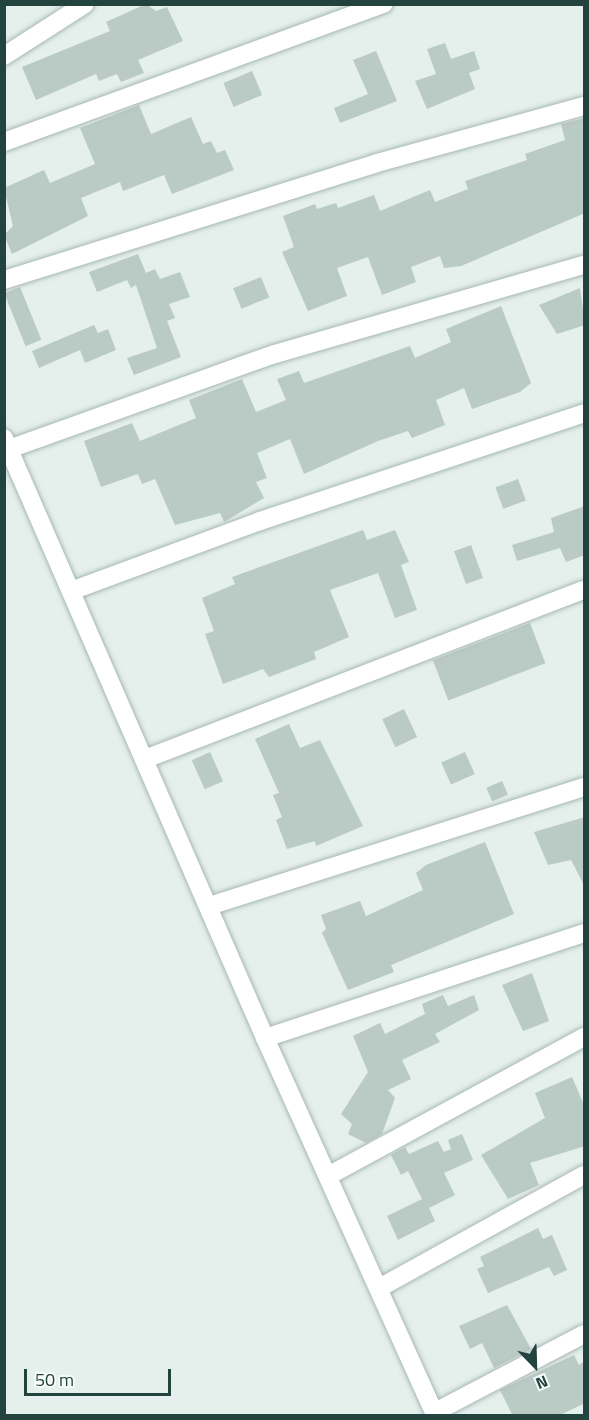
<!DOCTYPE html>
<style>
body{margin:0}
#map{position:relative;width:589px;height:1420px;overflow:hidden;background:#e5efec;font-family:"Titillium Web",sans-serif}
div>[style]{position:absolute}
[style*='--x']{left:calc(var(--x)*1px);top:calc(var(--y)*1px);width:calc(var(--w)*1px);rotate:calc(var(--a)*1deg)}
.building>*{inset:0;background:#bacac5;transform-origin:0 0}
.roads{filter:drop-shadow(0 0 2px #a7b8b4) drop-shadow(0 0 2px #a7b8b4)}
.minor>*{height:18px;margin:-9px;padding:0 9px;transform-origin:9px;border-radius:9px;background:#fff}
span{translate:-50% -50%;white-space:nowrap;text-align:center;line-height:1.15;-webkit-text-stroke:4.5px #f6fbf9;paint-order:stroke}
.frame{position:absolute;inset:0;border:6px solid #22433e;pointer-events:none}
.north{position:absolute;left:505px;top:1336px;width:60px;height:60px;-webkit-text-stroke:4px #f6fbf9;paint-order:stroke;rotate:157deg;font-size:16px;font-weight:700;line-height:24px;text-align:center;color:#22433e}
.north::after{content:'';display:block;margin:auto;width:21px;height:27px;background:#22433e;clip-path:polygon(50% 0,100% 100%,50% 72%,0 100%)}
.scale{position:absolute;left:24px;top:1369px;width:147px;height:27px;box-sizing:border-box;border:3px solid #22433e;border-top:0;padding-left:8px;font-size:18px;line-height:21px;white-space:nowrap;color:#22433e;-webkit-text-stroke:4px #f6fbf9;paint-order:stroke}
</style>
<div id="map">
<div class="building">
<div style="clip-path:polygon(146px 4px,156px 11px,167px 7px,183px 41px,138px 60px,144px 73px,121px 82px,117px 74px,99px 81px,96px 74px,36px 100px,22px 67px,110px 31px,106px 22px)"></div>
<div style="clip-path:polygon(445px 43px,451px 59px,474px 51px,480px 69px,469px 73px,475px 89px,427px 109px,415px 81px,436px 74px,427px 49px)"></div>
<div style="clip-path:polygon(376px 51px,397px 101px,340px 123px,334px 108px,368px 94px,353px 60px)"></div>
<div style="left:252px;top:71px;width:26px;height:31px;rotate:67deg"></div>
<div style="clip-path:polygon(139px 105px,151px 134px,191px 117px,203px 144px,211px 141px,217px 153px,225px 150px,234px 170px,172px 194px,164px 175px,123px 191px,120px 182px,81px 198px,88px 216px,12px 254px,4px 235px,13px 226px,4px 188px,44px 170px,50px 183px,95px 164px,80px 128px)"></div>
<div style="clip-path:polygon(585px 118px,585px 213px,461px 266px,444px 268px,440px 256px,411px 267px,416px 282px,382px 295px,368px 257px,337px 268px,347px 296px,308px 311px,282px 252px,294px 247px,283px 216px,315px 204px,317px 209px,336px 203px,338px 208px,374px 195px,380px 211px,430px 190px,435px 202px,468px 189px,465px 181px,527px 160px,525px 154px,565px 140px,561px 124px)"></div>
<div style="clip-path:polygon(138px 254px,146px 273px,155px 269px,160px 279px,180px 272px,190px 297px,169px 304px,175px 318px,167px 321px,181px 357px,134px 375px,127px 358px,157px 348px,136px 285px,131px 288px,127px 280px,97px 292px,89px 272px)"></div>
<div style="left:261px;top:277px;width:22px;height:30px;rotate:68deg"></div>
<div style="left:20px;top:287px;width:57px;height:17px;rotate:68deg"></div>
<div style="clip-path:polygon(580px 288px,585px 325px,557px 334px,539px 305px)"></div>
<div style="clip-path:polygon(501px 306px,531px 383px,520px 392px,472px 409px,464px 388px,436px 400px,445px 425px,412px 438px,408px 431px,378px 441px,304px 474px,290px 439px,257px 453px,267px 478px,256px 482px,264px 498px,224px 522px,220px 513px,175px 525px,155px 479px,142px 484px,138px 474px,101px 487px,84px 441px,132px 423px,140px 441px,196px 418px,189px 400px,242px 379px,256px 412px,286px 400px,277px 379px,299px 371px,304px 383px,410px 346px,415px 358px,451px 342px,446px 329px)"></div>
<div style="clip-path:polygon(94px 325px,98px 333px,108px 329px,116px 350px,85px 363px,80px 350px,39px 368px,32px 351px)"></div>
<div style="left:518px;top:479px;width:23px;height:24px;rotate:70deg"></div>
<div style="clip-path:polygon(585px 506px,585px 555px,566px 562px,560px 548px,517px 561px,512px 545px,554px 532px,551px 518px)"></div>
<div style="clip-path:polygon(363px 530px,367px 540px,395px 530px,409px 562px,401px 565px,417px 610px,395px 618px,378px 573px,330px 590px,349px 637px,314px 652px,316px 659px,269px 677px,263px 669px,223px 684px,205px 634px,214px 631px,202px 598px,235px 584px,232px 577px)"></div>
<div style="left:471px;top:545px;width:35px;height:18px;rotate:70deg"></div>
<div style="left:530px;top:623px;width:43px;height:104px;rotate:69deg"></div>
<div style="left:404px;top:709px;width:31px;height:24px;rotate:65deg"></div>
<div style="clip-path:polygon(289px 724px,300px 748px,320px 740px,363px 826px,316px 846px,315px 841px,287px 849px,276px 820px,282px 817px,273px 795px,279px 793px,255px 739px)"></div>
<div style="left:210px;top:752px;width:32px;height:20px;rotate:66deg"></div>
<div style="left:465px;top:752px;width:24px;height:26px;rotate:66deg"></div>
<div style="left:502px;top:781px;width:15px;height:17px;rotate:67deg"></div>
<div style="clip-path:polygon(585px 817px,585px 887px,571px 860px,548px 865px,534px 832px)"></div>
<div style="clip-path:polygon(485px 842px,514px 914px,391px 965px,394px 972px,348px 990px,322px 933px,326px 929px,321px 915px,360px 901px,366px 916px,423px 890px,416px 873px,426px 865px)"></div>
<div style="clip-path:polygon(532px 973px,549px 1021px,523px 1031px,502px 985px)"></div>
<div style="clip-path:polygon(443px 995px,448px 1006px,474px 995px,479px 1010px,435px 1034px,440px 1042px,402px 1060px,411px 1079px,388px 1090px,395px 1098px,382px 1134px,366px 1143px,348px 1134px,352px 1124px,341px 1114px,368px 1072px,353px 1036px,380px 1023px,385px 1034px,425px 1014px,422px 1004px)"></div>
<div style="clip-path:polygon(572px 1077px,585px 1107px,585px 1146px,530px 1163px,539px 1185px,508px 1199px,481px 1155px,545px 1118px,535px 1093px)"></div>
<div style="clip-path:polygon(462px 1134px,473px 1160px,444px 1173px,455px 1195px,429px 1208px,435px 1221px,398px 1240px,387px 1216px,422px 1199px,408px 1171px,401px 1175px,391px 1155px,405px 1147px,409px 1154px,438px 1141px,444px 1152px,451px 1149px,448px 1140px)"></div>
<div style="clip-path:polygon(538px 1228px,543px 1239px,552px 1235px,567px 1270px,554px 1276px,549px 1267px,488px 1293px,477px 1269px,484px 1266px,480px 1257px)"></div>
<div style="clip-path:polygon(507px 1305px,531px 1349px,494px 1368px,482px 1343px,470px 1349px,459px 1326px)"></div>
<div style="clip-path:polygon(574px 1355px,579px 1365px,585px 1361px,585px 1403px,558px 1416px,513px 1416px,500px 1390px)"></div>
</div>
<div class="roads">
<div class="minor">
<div style="--x:4;--y:56;--w:96;--a:-32.7"></div>
<div style="--x:4;--y:142;--w:404;--a:-20"></div>
<div style="--x:4;--y:280;--w:391;--a:-17.4"></div>
<div style="--x:377;--y:163;--w:215;--a:-15.4"></div>
<div style="--x:4;--y:438;--w:654;--a:66.49"></div>
<div style="--x:265;--y:1038;--w:415;--a:65.7"></div>
<div style="--x:9;--y:449;--w:282;--a:-19.7"></div>
<div style="--x:275;--y:354;--w:322;--a:-16.1"></div>
<div style="--x:71;--y:591;--w:202;--a:-20.3"></div>
<div style="--x:260;--y:521;--w:342;--a:-18.4"></div>
<div style="--x:145;--y:759;--w:470;--a:-21.1"></div>
<div style="--x:209;--y:906;--w:393;--a:-17.6"></div>
<div style="--x:265;--y:1038;--w:336;--a:-18.2"></div>
<div style="--x:328;--y:1176;--w:291;--a:-28.5"></div>
<div style="--x:379;--y:1288;--w:234;--a:-28.9"></div>
<div style="--x:435;--y:1412;--w:168;--a:-27.6"></div>
</div>
</div>
<div class="frame"></div>
<div class="north">N</div>
<div class="scale">50 m</div>
</div>
